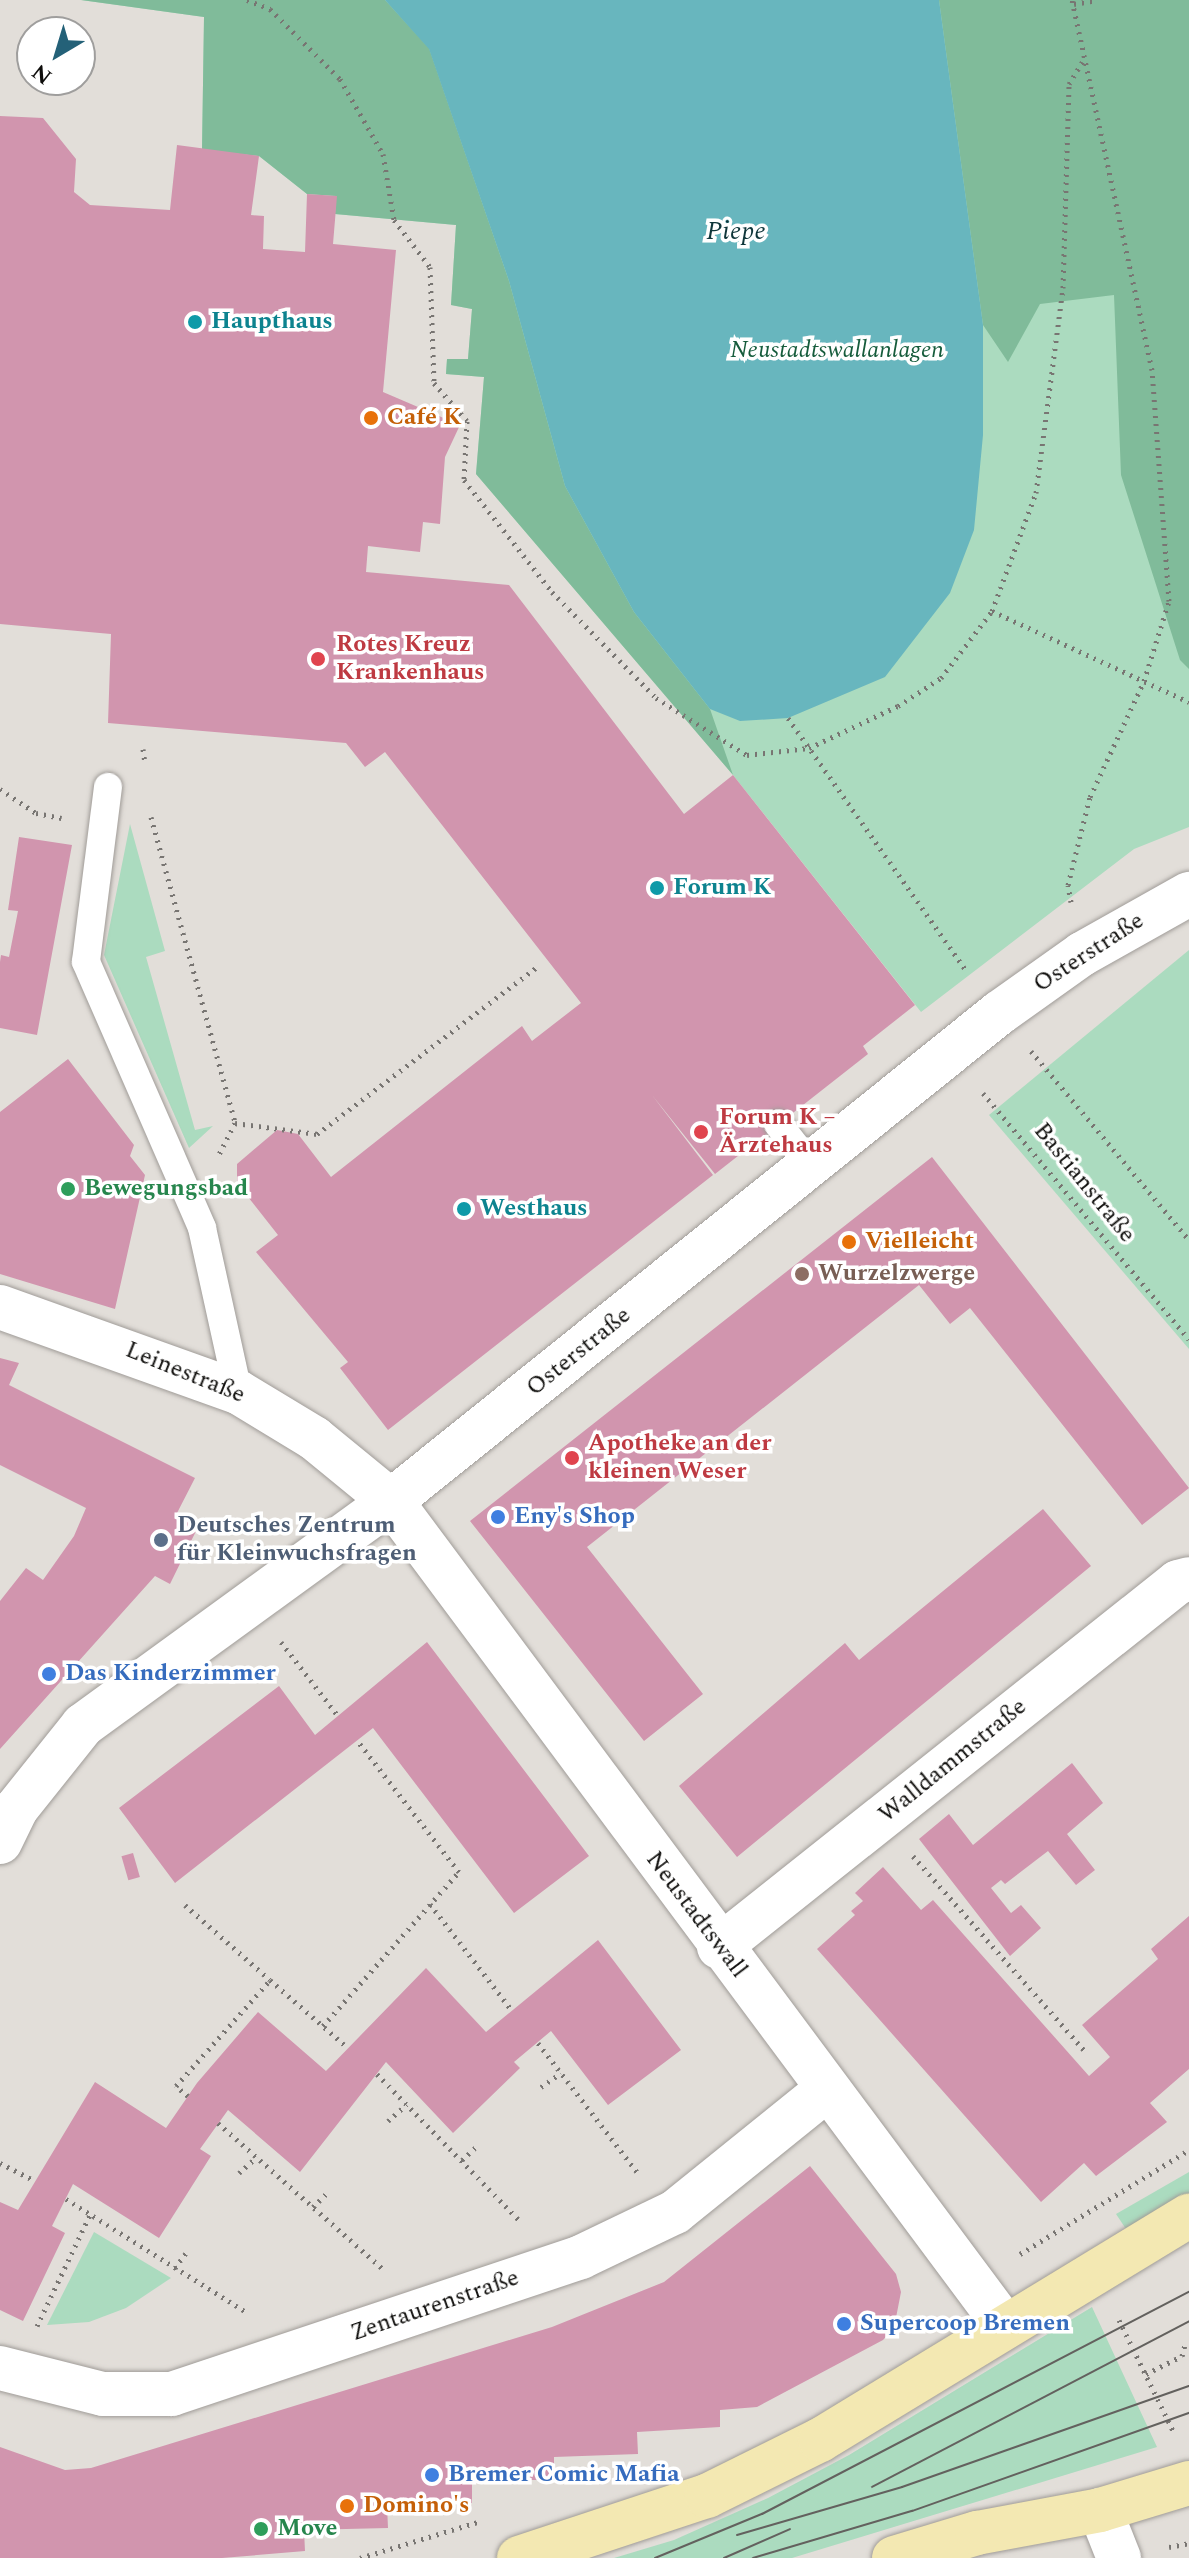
<!DOCTYPE html>
<meta charset="utf-8">
<style>
body{margin:0}
#map{position:relative;width:1189px;height:2558px;overflow:hidden;background:#e2ded9;font-family:Spectral,serif}
div>[style]{position:absolute}
[style*='--x']{left:calc(var(--x)*1px);top:calc(var(--y)*1px);width:calc(var(--w)*1px);rotate:calc(var(--a)*1deg)}
.green>*{inset:0;background:#abdbbf}
.forest>*{inset:0;background:#80bb9a}
.water>*{inset:0;background:#68b6be}
.building>*{inset:0;background:#d195ae;transform-origin:0 0}
.path>*{height:5px;margin-top:-2.5px;transform-origin:0;background:repeating-linear-gradient(90deg,#787572 0 2px,transparent 0 8px)}
.roads{filter:drop-shadow(0 0 2px #a09c98) drop-shadow(0 0 2px #a09c98)}
.service>*{height:28px;margin:-14px;padding:0 14px;transform-origin:14px;border-radius:14px;background:#fff}
.minor>*{height:44px;margin:-22px;padding:0 22px;transform-origin:22px;border-radius:22px;background:#fff}
.secondary>*{height:44px;margin:-22px;padding:0 22px;transform-origin:22px;border-radius:22px;background:#f3e8b2}
.tram>*{height:2px;margin:-1px;padding:0 1px;transform-origin:1px;border-radius:1px;background:#63615e}
.dots>*{width:22px;height:22px;translate:-50% -50%;box-sizing:border-box;border:4px solid #fff;border-radius:50%}
span{translate:-50% -50%;white-space:nowrap;text-align:center;line-height:1.15;-webkit-text-stroke:7px #fff;paint-order:stroke}
.culture-label{font-size:24px;color:#0d838f;font-weight:700}
.left{translate:0 -50%;text-align:left}
.park-label{font-size:24px;color:#165c3c;font-style:italic}
.food-label{font-size:24px;color:#c56008;font-weight:700}
.health-label{font-size:24px;color:#be3a42;font-weight:700}
.street-label{font-size:24px;color:#0e0d0b}
.leisure-label{font-size:24px;color:#27864d;font-weight:700}
.education-label{font-size:24px;color:#785e54;font-weight:700}
.shop-label{font-size:24px;color:#366cbe;font-weight:700}
.service-label{font-size:24px;color:#4e5e75;font-weight:700}
.water-label{font-size:26px;color:#0f363a;font-style:italic}
.north{position:absolute;left:16px;top:16px;width:80px;height:80px;box-sizing:border-box;background:#fff;border:2px solid #9f9e9d;border-radius:50%;rotate:218deg;font-size:22px;font-weight:700;line-height:32px;text-align:center;color:#0e0d0b}
.north::after{content:'';display:block;margin:auto;width:28px;height:36px;background:#246178;clip-path:polygon(50% 0,100% 100%,50% 72%,0 100%)}
</style>
<div id="map">
<div class="green">
<div style="clip-path:polygon(81px 0,1189px 0,1189px 827px,1134px 849px,921px 1012px,733px 775px,476px 474px,484px 377px,446px 374px,447px 359px,468px 359px,472px 309px,451px 305px,456px 225px,335px 214px,336px 196px,307px 194px,259px 156px,202px 150px,204px 17px)"></div>
<div style="clip-path:polygon(130px 824px,165px 951px,146px 957px,195px 1130px,213px 1126px,189px 1148px,104px 955px)"></div>
<div style="clip-path:polygon(1189px 950px,1189px 1349px,989px 1115px)"></div>
<div style="clip-path:polygon(1189px 2172px,1189px 2193px,1126px 2229px,1116px 2214px)"></div>
<div style="clip-path:polygon(94px 2232px,171px 2278px,126px 2308px,89px 2322px,47px 2325px)"></div>
<div style="clip-path:polygon(1092px 2307px,1157px 2447px,792px 2558px,614px 2558px,674px 2540px,768px 2498px,849px 2455px)"></div>
</div>
<div class="forest">
<div style="clip-path:polygon(81px 0,385px 0,429px 48px,509px 281px,565px 486px,634px 612px,710px 709px,733px 775px,476px 474px,484px 377px,446px 374px,447px 359px,468px 359px,472px 309px,451px 305px,456px 225px,335px 214px,336px 196px,307px 194px,259px 156px,202px 150px,204px 17px)"></div>
<div style="clip-path:polygon(939px 0,1189px 0,1189px 669px,1180px 660px,1121px 475px,1114px 295px,1040px 304px,1008px 362px,983px 325px)"></div>
</div>
<div class="water">
<div style="clip-path:polygon(385px 0,939px 0,983px 325px,983px 435px,974px 530px,950px 593px,885px 677px,788px 718px,740px 721px,710px 709px,634px 612px,565px 486px,509px 281px,429px 49px)"></div>
</div>
<div class="building">
<div style="clip-path:polygon(0 116px,43px 118px,76px 159px,74px 192px,90px 205px,170px 210px,177px 145px,259px 156px,251px 215px,264px 216px,263px 249px,305px 252px,307px 194px,337px 196px,333px 244px,396px 250px,383px 392px,460px 425px,445px 457px,440px 524px,423px 522px,420px 552px,368px 546px,366px 572px,509px 585px,684px 814px,733px 775px,915px 1005px,863px 1046px,868px 1054px,715px 1174px,652px 1095px,713px 1175px,388px 1430px,340px 1368px,348px 1362px,256px 1252px,278px 1235px,237px 1183px,237px 1164px,277px 1130px,298px 1134px,331px 1177px,522px 1026px,532px 1041px,581px 1003px,385px 752px,365px 767px,346px 743px,108px 723px,111px 634px,0 624px)"></div>
<div style="clip-path:polygon(19px 837px,72px 845px,37px 1035px,0 1028px,0 962px,1px 955px,9px 957px,18px 911px,8px 910px)"></div>
<div style="clip-path:polygon(68px 1059px,134px 1145px,130px 1156px,145px 1175px,115px 1309px,0 1274px,0 1112px)"></div>
<div style="clip-path:polygon(932px 1157px,1189px 1488px,1142px 1525px,970px 1308px,950px 1324px,919px 1285px,587px 1547px,703px 1694px,644px 1741px,470px 1521px)"></div>
<div style="clip-path:polygon(0 1358px,19px 1363px,9px 1385px,195px 1478px,176px 1515px,198px 1527px,170px 1584px,155px 1576px,0 1749px,0 1601px,26px 1568px,43px 1580px,74px 1536px,86px 1508px,0 1465px)"></div>
<div style="clip-path:polygon(1043px 1509px,1091px 1566px,737px 1857px,679px 1786px,845px 1643px,859px 1660px)"></div>
<div style="clip-path:polygon(427px 1642px,589px 1856px,514px 1913px,373px 1728px,175px 1883px,119px 1808px,279px 1686px,315px 1735px)"></div>
<div style="clip-path:polygon(1072px 1763px,1103px 1803px,1067px 1834px,1095px 1870px,1076px 1885px,1048px 1851px,1005px 1884px,1001px 1880px,991px 1888px,1011px 1913px,1021px 1905px,1041px 1928px,1010px 1956px,919px 1839px,949px 1814px,973px 1845px)"></div>
<div style="left:133px;top:1853px;width:25px;height:12px;rotate:74deg"></div>
<div style="clip-path:polygon(883px 1867px,921px 1910px,933px 1900px,1089px 2076px,1110px 2057px,1082px 2025px,1158px 1959px,1151px 1949px,1189px 1916px,1189px 2069px,1150px 2103px,1167px 2122px,1096px 2176px,1084px 2163px,1041px 2202px,817px 1949px,855px 1915px,851px 1911px,863px 1901px,855px 1893px)"></div>
<div style="clip-path:polygon(598px 1940px,681px 2050px,608px 2105px,551px 2031px,514px 2062px,520px 2068px,453px 2133px,386px 2062px,300px 2172px,228px 2110px,200px 2149px,211px 2156px,159px 2238px,73px 2184px,52px 2226px,65px 2233px,23px 2321px,0 2310px,0 2202px,18px 2210px,95px 2082px,166px 2128px,197px 2083px,258px 2012px,326px 2071px,426px 1968px,486px 2032px)"></div>
<div style="clip-path:polygon(810px 2166px,896px 2274px,901px 2292px,894px 2328px,883px 2340px,757px 2407px,720px 2410px,720px 2427px,637px 2432px,638px 2454px,554px 2457px,554px 2480px,472px 2480px,472px 2503px,387px 2505px,388px 2528px,304px 2530px,305px 2551px,222px 2558px,0 2558px,0 2447px,65px 2470px,91px 2468px,552px 2327px,664px 2282px)"></div>
</div>
<div class="path">
<div style="--x:247;--y:0;--w:25;--a:21"></div>
<div style="--x:270;--y:9;--w:99;--a:45"></div>
<div style="--x:340;--y:79;--w:86;--a:60.2"></div>
<div style="--x:383;--y:154;--w:67;--a:80.5"></div>
<div style="--x:394;--y:220;--w:59;--a:52.5"></div>
<div style="--x:430;--y:267;--w:116;--a:88"></div>
<div style="--x:434;--y:383;--w:50;--a:49"></div>
<div style="--x:467;--y:421;--w:59;--a:92.9"></div>
<div style="--x:464;--y:480;--w:142;--a:51.8"></div>
<div style="--x:552;--y:592;--w:148;--a:45.5"></div>
<div style="--x:656;--y:698;--w:107;--a:32.1"></div>
<div style="--x:747;--y:755;--w:62;--a:-6.4"></div>
<div style="--x:809;--y:748;--w:98;--a:-25.3"></div>
<div style="--x:898;--y:706;--w:51;--a:-33.1"></div>
<div style="--x:941;--y:678;--w:84;--a:-52.7"></div>
<div style="--x:992;--y:611;--w:126;--a:-69.6"></div>
<div style="--x:1036;--y:493;--w:207;--a:-82.5"></div>
<div style="--x:1063;--y:288;--w:204;--a:-88.3"></div>
<div style="--x:1069;--y:84;--w:26;--a:-59"></div>
<div style="--x:1074;--y:4;--w:22;--a:-10"></div>
<div style="--x:992;--y:611;--w:217;--a:24.8"></div>
<div style="--x:788;--y:718;--w:311;--a:54.8"></div>
<div style="--x:143;--y:749;--w:14;--a:82"></div>
<div style="--x:0;--y:789;--w:43;--a:33.7"></div>
<div style="--x:36;--y:813;--w:26;--a:11"></div>
<div style="--x:151;--y:817;--w:317;--a:74.6"></div>
<div style="--x:235;--y:1123;--w:37;--a:117"></div>
<div style="--x:1071;--y:902;--w:17;--a:-100"></div>
<div style="--x:1068;--y:885;--w:91;--a:-76"></div>
<div style="--x:1090;--y:797;--w:128;--a:-65"></div>
<div style="--x:1144;--y:681;--w:84;--a:-72.6"></div>
<div style="--x:1169;--y:601;--w:232;--a:-94.2"></div>
<div style="--x:1152;--y:370;--w:379;--a:-102.2"></div>
<div style="--x:1031;--y:1051;--w:246;--a:50.1"></div>
<div style="--x:983;--y:1093;--w:321;--a:50.1"></div>
<div style="--x:235;--y:1123;--w:83;--a:7.6"></div>
<div style="--x:317;--y:1134;--w:275;--a:-37.2"></div>
<div style="--x:281;--y:1642;--w:95;--a:52.3"></div>
<div style="--x:913;--y:1856;--w:259;--a:48.6"></div>
<div style="--x:430;--y:1904;--w:133;--a:52.4"></div>
<div style="--x:185;--y:1905;--w:113;--a:41.4"></div>
<div style="--x:323;--y:2026;--w:205;--a:-48.6"></div>
<div style="--x:459;--y:1872;--w:167;--a:-127.7"></div>
<div style="--x:538;--y:2043;--w:163;--a:52.5"></div>
<div style="--x:377;--y:2074;--w:206;--a:45.8"></div>
<div style="--x:541;--y:2087;--w:24;--a:-35"></div>
<div style="--x:188;--y:2096;--w:16;--a:-140"></div>
<div style="--x:176;--y:2086;--w:142;--a:-48.4"></div>
<div style="--x:270;--y:1980;--w:101;--a:41"></div>
<div style="--x:388;--y:2121;--w:25;--a:-42"></div>
<div style="--x:218;--y:2123;--w:219;--a:41.5"></div>
<div style="--x:462;--y:2160;--w:22;--a:-43"></div>
<div style="--x:0;--y:2163;--w:38;--a:27"></div>
<div style="--x:239;--y:2173;--w:24;--a:-42"></div>
<div style="--x:66;--y:2199;--w:215;--a:32.1"></div>
<div style="--x:313;--y:2207;--w:20;--a:-45"></div>
<div style="--x:1020;--y:2254;--w:198;--a:-31.6"></div>
<div style="--x:175;--y:2268;--w:19;--a:-54"></div>
<div style="--x:1119;--y:2320;--w:126;--a:64"></div>
<div style="--x:37;--y:2326;--w:123;--a:-64.5"></div>
<div style="--x:1146;--y:2374;--w:40;--a:-26.6"></div>
<div style="--x:1182;--y:2356;--w:11;--a:-75"></div>
<div style="--x:1169;--y:2547;--w:20;--a:-11"></div>
<div style="--x:360;--y:2558;--w:127;--a:-17"></div>
</div>
<div class="roads">
<div class="service">
<div style="--x:108;--y:787;--w:176;--a:97.2"></div>
<div style="--x:86;--y:962;--w:290;--a:66.4"></div>
<div style="--x:202;--y:1228;--w:168;--a:77.6"></div>
<div style="--x:778;--y:1124;--w:53;--a:51.8"></div>
</div>
<div class="minor">
<div style="--x:0;--y:1307;--w:253;--a:19.7"></div>
<div style="--x:238;--y:1392;--w:89;--a:31.2"></div>
<div style="--x:314;--y:1438;--w:99;--a:39.3"></div>
<div style="--x:391;--y:1501;--w:1028;--a:53.34"></div>
<div style="--x:0;--y:1842;--w:37;--a:-64"></div>
<div style="--x:16;--y:1809;--w:107;--a:-51.4"></div>
<div style="--x:83;--y:1725;--w:381;--a:-36"></div>
<div style="--x:391;--y:1501;--w:780;--a:-38.75"></div>
<div style="--x:999;--y:1013;--w:102;--a:-35.4"></div>
<div style="--x:1082;--y:954;--w:123;--a:-29.3"></div>
<div style="--x:719;--y:1947;--w:586;--a:-38.49"></div>
<div style="--x:1178;--y:1582;--w:11;--a:-15"></div>
<div style="--x:0;--y:2368;--w:106;--a:14.2"></div>
<div style="--x:103;--y:2394;--w:69;--a:0"></div>
<div style="--x:172;--y:2394;--w:431;--a:-18.5"></div>
<div style="--x:581;--y:2257;--w:104;--a:-25.6"></div>
<div style="--x:675;--y:2212;--w:194;--a:-38.9"></div>
<div style="--x:1100;--y:2510;--w:52;--a:68.4"></div>
</div>
<div class="secondary">
<div style="--x:519;--y:2558;--w:198;--a:-18.3"></div>
<div style="--x:707;--y:2496;--w:126;--a:-26.4"></div>
<div style="--x:820;--y:2440;--w:432;--a:-31.3"></div>
<div style="--x:894;--y:2558;--w:87;--a:-16.8"></div>
<div style="--x:977;--y:2533;--w:125;--a:-10.6"></div>
<div style="--x:1100;--y:2510;--w:93;--a:-16.9"></div>
</div>
</div>
<div class="tram">
<div style="--x:872;--y:2487;--w:358;--a:-27.6"></div>
<div style="--x:737;--y:2535;--w:172;--a:-16.2"></div>
<div style="--x:902;--y:2487;--w:304;--a:-19.4"></div>
<div style="--x:655;--y:2558;--w:116;--a:-22.4"></div>
<div style="--x:762;--y:2514;--w:481;--a:-27.5"></div>
<div style="--x:724;--y:2558;--w:72;--a:-23.7"></div>
<div style="--x:753;--y:2558;--w:166;--a:-16.5"></div>
<div style="--x:912;--y:2511;--w:294;--a:-19.5"></div>
</div>
<div class="dots">
<div style="left:195px;top:322px;background:#0f9aa8"></div>
<div style="left:371px;top:418px;background:#e8710a"></div>
<div style="left:318px;top:659px;background:#e0444e"></div>
<div style="left:657px;top:888px;background:#0f9aa8"></div>
<div style="left:701px;top:1132px;background:#e0444e"></div>
<div style="left:68px;top:1189px;background:#2e9e5b"></div>
<div style="left:464px;top:1209px;background:#0f9aa8"></div>
<div style="left:849px;top:1242px;background:#e8710a"></div>
<div style="left:802px;top:1274px;background:#8d6e63"></div>
<div style="left:572px;top:1458px;background:#e0444e"></div>
<div style="left:498px;top:1517px;background:#3f7fe0"></div>
<div style="left:161px;top:1540px;background:#5c6f8a"></div>
<div style="left:49px;top:1674px;background:#3f7fe0"></div>
<div style="left:844px;top:2324px;background:#3f7fe0"></div>
<div style="left:432px;top:2475px;background:#3f7fe0"></div>
<div style="left:347px;top:2506px;background:#e8710a"></div>
<div style="left:261px;top:2529px;background:#2e9e5b"></div>
</div>
<div class="culture-label">
<span class="left" style="left:211px;top:322px">Haupthaus</span>
<span class="left" style="left:673px;top:888px">Forum K</span>
<span class="left" style="left:480px;top:1209px">Westhaus</span>
</div>
<div class="park-label">
<span style="left:837px;top:351px">Neustadtswallanlagen</span>
</div>
<div class="food-label">
<span class="left" style="left:387px;top:418px">Café K</span>
<span class="left" style="left:865px;top:1242px">Vielleicht</span>
<span class="left" style="left:363px;top:2506px">Domino's</span>
</div>
<div class="health-label">
<span class="left" style="left:336px;top:659px">Rotes Kreuz<br>Krankenhaus</span>
<span class="left" style="left:719px;top:1132px">Forum K –<br>Ärztehaus</span>
<span class="left" style="left:588px;top:1458px">Apotheke an der<br>kleinen Weser</span>
</div>
<div class="street-label">
<span style="left:1089px;top:953px;rotate:-33deg">Osterstraße</span>
<span style="left:1084px;top:1183px;rotate:51deg">Bastianstraße</span>
<span style="left:579px;top:1352px;rotate:-39deg">Osterstraße</span>
<span style="left:185px;top:1373px;rotate:22deg">Leinestraße</span>
<span style="left:953px;top:1761px;rotate:-39deg">Walldammstraße</span>
<span style="left:696px;top:1915px;rotate:53deg">Neustadtswall</span>
<span style="left:435px;top:2306px;rotate:-19deg">Zentaurenstraße</span>
</div>
<div class="leisure-label">
<span class="left" style="left:84px;top:1189px">Bewegungsbad</span>
<span class="left" style="left:277px;top:2529px">Move</span>
</div>
<div class="education-label">
<span class="left" style="left:818px;top:1274px">Wurzelzwerge</span>
</div>
<div class="shop-label">
<span class="left" style="left:514px;top:1517px">Eny's Shop</span>
<span class="left" style="left:65px;top:1674px">Das Kinderzimmer</span>
<span class="left" style="left:860px;top:2324px">Supercoop Bremen</span>
<span class="left" style="left:448px;top:2475px">Bremer Comic Mafia</span>
</div>
<div class="service-label">
<span class="left" style="left:177px;top:1540px">Deutsches Zentrum<br>für Kleinwuchsfragen</span>
</div>
<div class="water-label">
<span style="left:736px;top:232px">Piepe</span>
</div>
<div class="north">N</div>
</div>
